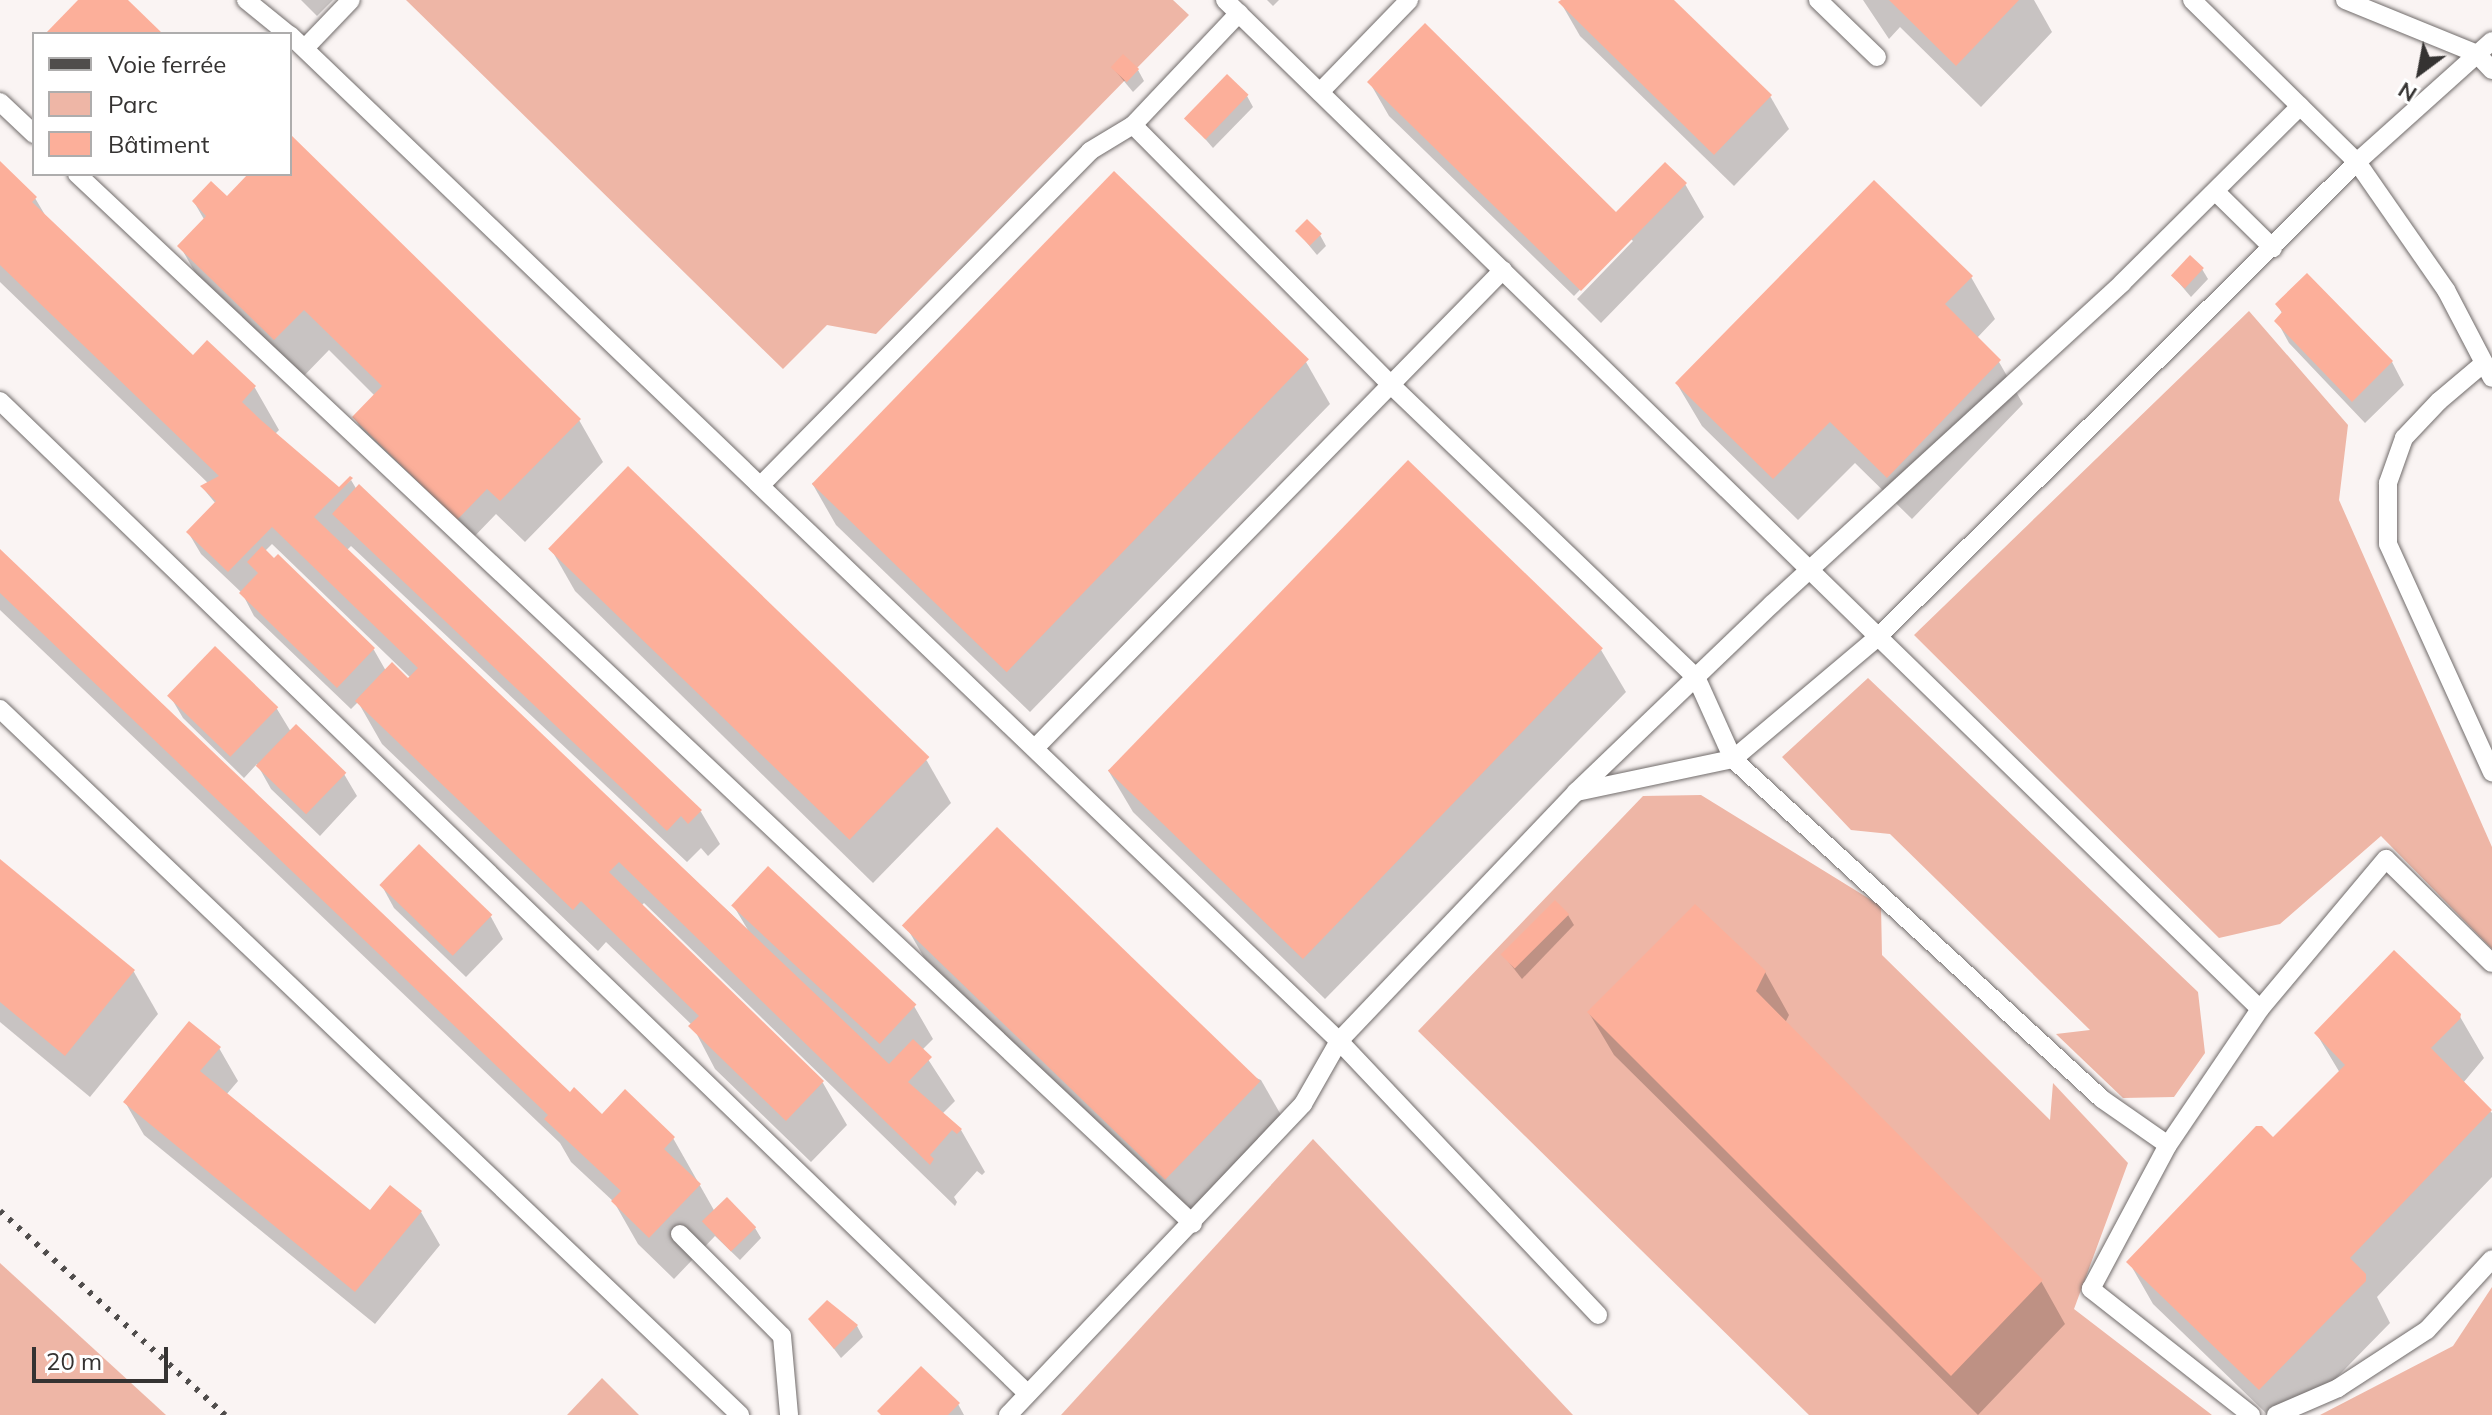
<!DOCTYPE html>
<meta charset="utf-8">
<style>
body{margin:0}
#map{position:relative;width:2492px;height:1415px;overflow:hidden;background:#faf4f3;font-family:Mulish,sans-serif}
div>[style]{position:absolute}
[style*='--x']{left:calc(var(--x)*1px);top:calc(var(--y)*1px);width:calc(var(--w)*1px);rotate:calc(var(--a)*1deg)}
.green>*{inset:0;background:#eeb6a6}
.shadow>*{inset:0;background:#0003}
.building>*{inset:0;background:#fcaf9a;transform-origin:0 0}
.roads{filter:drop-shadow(0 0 2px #716c6b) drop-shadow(0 0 2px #716c6b)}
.service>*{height:18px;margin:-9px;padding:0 9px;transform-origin:9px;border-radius:9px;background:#fff}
.rail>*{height:6px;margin-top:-3px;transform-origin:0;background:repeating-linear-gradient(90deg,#504d4c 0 4px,transparent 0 12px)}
span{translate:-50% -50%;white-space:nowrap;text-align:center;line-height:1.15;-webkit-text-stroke:6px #fff;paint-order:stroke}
.legend{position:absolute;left:32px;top:32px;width:260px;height:144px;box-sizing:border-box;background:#fff;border:2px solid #aeadad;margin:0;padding:10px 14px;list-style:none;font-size:24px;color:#353332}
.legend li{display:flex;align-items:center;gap:16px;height:40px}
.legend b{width:40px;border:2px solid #aeadad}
.north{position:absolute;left:2380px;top:32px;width:80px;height:80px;-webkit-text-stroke:6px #fff;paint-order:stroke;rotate:212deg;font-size:22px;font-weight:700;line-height:32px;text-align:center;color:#353332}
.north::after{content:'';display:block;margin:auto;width:28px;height:36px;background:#353332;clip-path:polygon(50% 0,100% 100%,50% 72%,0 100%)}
.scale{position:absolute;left:32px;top:1347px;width:136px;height:36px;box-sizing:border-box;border:4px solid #353332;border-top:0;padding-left:10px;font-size:24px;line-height:28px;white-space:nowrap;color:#353332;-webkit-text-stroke:6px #fff;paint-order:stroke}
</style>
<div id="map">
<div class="green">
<div style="clip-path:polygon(406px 0,1173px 0,1189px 15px,876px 334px,827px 325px,783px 369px)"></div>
<div style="clip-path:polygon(2249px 311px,2348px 425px,2339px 500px,2492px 847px,2492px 949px,2381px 836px,2280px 924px,2219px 938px,1914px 635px)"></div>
<div style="clip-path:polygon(1868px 678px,2198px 992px,2205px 1053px,2174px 1097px,2123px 1098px,2056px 1034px,2090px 1030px,1890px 834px,1851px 830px,1782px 757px)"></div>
<div style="clip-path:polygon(1701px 795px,1881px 906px,1882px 955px,2050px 1120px,2053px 1083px,2128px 1163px,2074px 1309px,2212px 1415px,1809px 1415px,1418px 1031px,1643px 796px)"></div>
<div style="clip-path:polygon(1313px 1139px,1573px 1415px,1061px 1415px)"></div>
<div style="clip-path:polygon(0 1263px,166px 1415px,0 1415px)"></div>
<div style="clip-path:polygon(2492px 1287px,2492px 1415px,2320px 1415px,2453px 1346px)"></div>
<div style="clip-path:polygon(602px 1378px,639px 1415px,567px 1415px)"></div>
</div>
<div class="shadow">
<div style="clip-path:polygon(301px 0,333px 0,317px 16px)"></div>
<div style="clip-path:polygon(1267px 0,1279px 0,1273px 6px)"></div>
<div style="clip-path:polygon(1563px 0,1671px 0,1770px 96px,1789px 129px,1734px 186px,1580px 36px,1561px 3px)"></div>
<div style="clip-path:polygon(1863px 0,2034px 0,2052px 32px,1981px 107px,1900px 27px,1889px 39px)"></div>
<div style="clip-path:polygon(1113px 68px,1138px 70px,1144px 81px,1133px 92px)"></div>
<div style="clip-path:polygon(1370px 83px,1616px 215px,1685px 184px,1704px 217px,1601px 323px,1577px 299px,1633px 241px,1630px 238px,1574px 296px,1389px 116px)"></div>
<div style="clip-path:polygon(1247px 96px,1253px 107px,1213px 148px,1187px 118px)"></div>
<div style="clip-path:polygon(290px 137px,579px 420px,603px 462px,525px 542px,496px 514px,471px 540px,367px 439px,354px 417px,375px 396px,329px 350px,299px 381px,204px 288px,180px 246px,205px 221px,194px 202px,227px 199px,251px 174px,290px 174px)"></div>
<div style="clip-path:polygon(evenodd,0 164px,35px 198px,48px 220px,193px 358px,207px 342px,255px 388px,279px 430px,275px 434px,339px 490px,351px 480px,357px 490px,360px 487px,701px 812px,720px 844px,708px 856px,701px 848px,687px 862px,351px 546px,346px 551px,748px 930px,733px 905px,914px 1006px,933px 1039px,922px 1050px,955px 1101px,942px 1114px,961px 1130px,985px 1172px,982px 1175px,977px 1171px,954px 1197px,957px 1202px,955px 1206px,644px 903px,641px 906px,823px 1083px,847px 1125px,811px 1162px,715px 1069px,692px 1025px,606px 942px,598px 951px,382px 744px,358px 702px,351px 709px,254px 616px,242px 593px,201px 554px,188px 532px,216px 504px,202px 487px,209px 484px,0 282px,0 164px,272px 544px,416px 683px,414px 686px,386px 671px,374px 650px,278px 557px,274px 561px,264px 552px,272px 544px)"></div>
<div style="clip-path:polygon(1297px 231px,1320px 235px,1326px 246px,1317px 255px)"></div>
<div style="clip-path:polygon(2202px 269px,2208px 279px,2191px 297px,2173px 276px)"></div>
<div style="clip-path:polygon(2307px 276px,2392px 362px,2404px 385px,2365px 423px,2289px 343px,2277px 321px,2283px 315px,2277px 304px)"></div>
<div style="clip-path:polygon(1971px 277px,1995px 319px,1976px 339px,1999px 362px,2023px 404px,1912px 519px,1855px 463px,1798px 520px,1702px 426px,1677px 384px)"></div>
<div style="clip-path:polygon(1306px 362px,1330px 404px,1030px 712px,836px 525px,812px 483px)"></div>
<div style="clip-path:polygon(628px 469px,927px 761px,951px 803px,873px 883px,575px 591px,551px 549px)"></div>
<div style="clip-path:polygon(0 552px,570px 1094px,603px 1116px,673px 1138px,715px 1212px,755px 1228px,761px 1238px,740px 1260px,715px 1236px,674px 1279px,638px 1244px,614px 1202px,571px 1162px,560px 1143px,0 610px)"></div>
<div style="clip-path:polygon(1601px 650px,1626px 692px,1325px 999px,1133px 812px,1108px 770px)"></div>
<div style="clip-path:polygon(170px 696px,277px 709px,291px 732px,344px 774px,357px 796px,320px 836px,271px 789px,257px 764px,244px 778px,183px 718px)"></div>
<div style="clip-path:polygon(419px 847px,491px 917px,503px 939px,466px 977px,394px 908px,382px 886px)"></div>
<div style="clip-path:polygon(0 861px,134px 972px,158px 1014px,90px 1097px,0 1022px)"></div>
<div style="clip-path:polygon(1568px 915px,1574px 925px,1522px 979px,1504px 956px)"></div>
<div style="clip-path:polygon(906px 926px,1261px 1080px,1285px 1122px,1193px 1218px,930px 968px)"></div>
<div style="clip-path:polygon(1765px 972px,1789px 1015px,1785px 1023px,2041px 1281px,2065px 1324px,1978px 1415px,1614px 1055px,1589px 1013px)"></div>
<div style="clip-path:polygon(2459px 1015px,2484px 1058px,2463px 1083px,2492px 1113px,2492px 1177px,2377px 1297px,2390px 1323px,2300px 1415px,2268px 1415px,2153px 1304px,2129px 1262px,2273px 1139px,2340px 1073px,2316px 1033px)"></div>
<div style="clip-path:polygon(219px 1048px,238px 1081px,226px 1095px,370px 1213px,421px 1212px,440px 1245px,375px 1324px,144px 1135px,125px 1102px)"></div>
<div style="clip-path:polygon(811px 1319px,857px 1326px,863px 1337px,841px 1358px)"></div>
<div style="clip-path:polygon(958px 1404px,964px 1415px,882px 1415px)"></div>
</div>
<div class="building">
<div style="clip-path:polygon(78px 0,128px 0,163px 34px,45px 34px)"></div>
<div style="clip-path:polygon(1561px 0,1674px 0,1772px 95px,1714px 155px,1558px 2px)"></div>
<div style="clip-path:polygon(1889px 0,2019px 0,1956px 66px)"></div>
<div style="clip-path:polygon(1425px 23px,1616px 212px,1665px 162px,1687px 183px,1581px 291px,1367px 82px)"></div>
<div style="left:1123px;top:54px;width:22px;height:18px;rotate:43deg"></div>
<div style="left:1227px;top:74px;width:30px;height:62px;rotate:44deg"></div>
<div style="clip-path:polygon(290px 134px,581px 419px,500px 501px,487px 489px,457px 520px,352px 417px,382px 386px,304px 310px,274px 340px,177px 246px,206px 216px,192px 201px,211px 181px,227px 196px,248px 174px,290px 174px)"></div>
<div style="clip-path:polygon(0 161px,37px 197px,32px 202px,193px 355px,207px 340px,256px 386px,242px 402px,262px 421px,339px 487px,350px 476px,353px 478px,314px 517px,889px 1064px,913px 1039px,932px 1057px,908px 1082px,962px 1129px,957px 1134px,952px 1130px,930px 1155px,934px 1159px,930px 1165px,619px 862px,609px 872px,824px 1081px,786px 1121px,688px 1026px,699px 1016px,581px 901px,573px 910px,355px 701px,392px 662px,408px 678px,418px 668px,272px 527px,228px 572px,186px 532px,216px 501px,200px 486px,219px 476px,0 265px)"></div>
<div style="left:1114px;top:171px;width:271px;height:435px;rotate:44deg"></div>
<div style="clip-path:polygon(1874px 180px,1973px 276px,1945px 304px,2001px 360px,1887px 478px,1830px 422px,1773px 479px,1675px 383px)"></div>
<div style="left:1307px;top:219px;width:21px;height:17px;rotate:45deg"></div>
<div style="left:2190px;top:255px;width:19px;height:28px;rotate:43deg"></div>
<div style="clip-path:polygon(2307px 273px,2393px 361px,2352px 402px,2274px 321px,2282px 312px,2275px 304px)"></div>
<div style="left:1408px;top:460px;width:271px;height:432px;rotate:44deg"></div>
<div style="left:628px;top:466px;width:419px;height:115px;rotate:44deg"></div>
<div style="clip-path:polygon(359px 484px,702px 810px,688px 824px,681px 816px,667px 831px,332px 514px)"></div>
<div style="clip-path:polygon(262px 546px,274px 558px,278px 554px,375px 648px,337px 688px,239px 593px,258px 573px,247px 562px)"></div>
<div style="clip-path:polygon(0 549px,570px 1092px,574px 1087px,602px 1114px,625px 1089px,675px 1137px,664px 1149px,701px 1184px,649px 1238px,611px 1201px,621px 1191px,544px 1119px,548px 1115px,0 593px)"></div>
<div style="left:215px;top:646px;width:88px;height:69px;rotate:44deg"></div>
<div style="left:296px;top:724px;width:70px;height:58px;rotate:44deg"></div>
<div style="left:997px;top:827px;width:366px;height:137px;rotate:44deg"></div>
<div style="left:419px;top:844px;width:102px;height:57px;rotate:44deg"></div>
<div style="clip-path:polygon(0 859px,135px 970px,65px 1056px,0 1002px)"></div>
<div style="left:768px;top:866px;width:203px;height:54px;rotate:43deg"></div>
<div style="left:1555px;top:900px;width:20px;height:77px;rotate:45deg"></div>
<div style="clip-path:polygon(1695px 904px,1766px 971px,1756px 991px,2043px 1280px,1951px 1376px,1587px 1012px)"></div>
<div style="clip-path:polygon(2394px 950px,2461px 1014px,2460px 1019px,2431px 1048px,2492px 1110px,2350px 1258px,2366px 1274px,2366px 1281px,2259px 1390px,2126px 1262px,2256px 1126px,2262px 1126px,2273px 1137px,2345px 1065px,2314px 1033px)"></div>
<div style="clip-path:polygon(189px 1021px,221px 1047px,200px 1071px,370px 1210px,390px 1185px,422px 1211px,355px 1292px,123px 1102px)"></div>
<div style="left:727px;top:1197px;width:42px;height:35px;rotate:46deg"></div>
<div style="clip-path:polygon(827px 1300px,858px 1325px,834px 1349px,808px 1319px)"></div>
<div style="clip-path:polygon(921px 1366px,960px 1403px,948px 1415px,881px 1415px,877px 1411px)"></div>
</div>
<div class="roads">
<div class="service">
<div style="--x:246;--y:0;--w:54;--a:39"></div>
<div style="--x:1225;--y:0;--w:1445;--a:44.27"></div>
<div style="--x:1818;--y:0;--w:82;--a:44"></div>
<div style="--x:2192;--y:0;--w:231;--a:44.5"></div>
<div style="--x:2357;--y:162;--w:156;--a:55.2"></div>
<div style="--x:2446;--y:290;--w:99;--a:62.4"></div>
<div style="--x:2345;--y:0;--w:143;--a:22.2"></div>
<div style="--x:2477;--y:54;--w:22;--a:47"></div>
<div style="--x:1239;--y:13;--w:154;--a:133.4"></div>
<div style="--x:1133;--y:125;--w:363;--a:45.2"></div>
<div style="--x:1389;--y:383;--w:425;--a:43.8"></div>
<div style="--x:1696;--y:677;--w:90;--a:65.7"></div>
<div style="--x:1733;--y:759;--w:502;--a:42.66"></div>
<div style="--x:2102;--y:1099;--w:80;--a:34.9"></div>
<div style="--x:290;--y:35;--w:1453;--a:43.8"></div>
<div style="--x:1339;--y:1041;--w:377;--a:46.6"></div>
<div style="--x:305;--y:48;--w:66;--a:-46.2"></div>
<div style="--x:1320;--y:92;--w:128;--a:-45.9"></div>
<div style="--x:0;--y:102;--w:47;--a:43.3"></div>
<div style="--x:77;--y:174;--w:1532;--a:43.25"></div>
<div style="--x:2216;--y:192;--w:80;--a:44.5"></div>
<div style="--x:2484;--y:363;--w:59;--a:139.8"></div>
<div style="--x:2439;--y:401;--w:51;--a:133.4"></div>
<div style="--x:2404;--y:438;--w:48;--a:109.6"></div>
<div style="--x:2388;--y:483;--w:61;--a:90"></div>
<div style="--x:2388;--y:544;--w:251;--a:65.5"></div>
<div style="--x:0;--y:401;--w:1429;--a:44.01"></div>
<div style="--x:761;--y:485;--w:469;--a:-45.4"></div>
<div style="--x:1090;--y:151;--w:50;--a:-31.2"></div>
<div style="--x:0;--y:709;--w:1023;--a:43.65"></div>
<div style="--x:1035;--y:748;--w:669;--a:-45.61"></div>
<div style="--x:1576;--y:792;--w:160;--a:-11.9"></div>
<div style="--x:1733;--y:759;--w:192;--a:-40.1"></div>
<div style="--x:1880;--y:635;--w:672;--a:-44.76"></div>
<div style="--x:2357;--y:162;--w:181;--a:-41.9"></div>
<div style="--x:680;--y:1234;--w:144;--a:45"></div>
<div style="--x:782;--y:1336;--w:79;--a:84.9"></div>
<div style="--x:1008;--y:1415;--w:429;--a:-46.5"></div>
<div style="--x:1303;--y:1104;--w:73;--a:-60.3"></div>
<div style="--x:1339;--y:1041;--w:344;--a:-46.4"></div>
<div style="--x:1576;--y:792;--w:272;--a:-43.8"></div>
<div style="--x:1772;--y:604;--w:475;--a:-42.5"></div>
<div style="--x:2122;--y:283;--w:251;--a:-44.8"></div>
<div style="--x:2251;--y:1415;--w:204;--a:-141.8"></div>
<div style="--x:2091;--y:1289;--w:163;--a:-61.9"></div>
<div style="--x:2168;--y:1145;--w:164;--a:-55.9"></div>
<div style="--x:2260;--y:1009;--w:196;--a:-50"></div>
<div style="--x:2386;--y:859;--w:148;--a:44.5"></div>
<div style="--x:2276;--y:1415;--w:68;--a:-23.5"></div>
<div style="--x:2338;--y:1388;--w:106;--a:-33.1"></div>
<div style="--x:2427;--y:1330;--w:96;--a:-47.5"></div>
</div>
</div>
<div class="rail">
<div style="--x:0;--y:1211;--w:304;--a:42.2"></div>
</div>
<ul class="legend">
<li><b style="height:10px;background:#504d4c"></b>Voie ferrée</li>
<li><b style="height:22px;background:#eeb6a6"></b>Parc</li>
<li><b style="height:22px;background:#fcaf9a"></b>Bâtiment</li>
</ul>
<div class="north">N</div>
<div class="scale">20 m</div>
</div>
